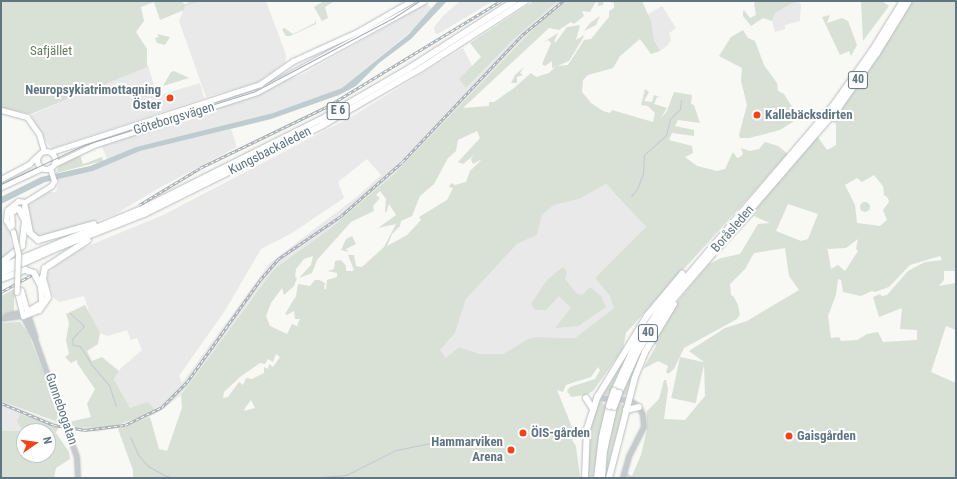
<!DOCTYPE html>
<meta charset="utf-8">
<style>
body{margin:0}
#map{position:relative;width:957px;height:479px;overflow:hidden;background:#f8f8f4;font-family:"Roboto Condensed",sans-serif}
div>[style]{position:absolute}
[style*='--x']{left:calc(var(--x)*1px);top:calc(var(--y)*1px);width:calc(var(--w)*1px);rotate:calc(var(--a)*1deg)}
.built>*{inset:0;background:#e8e9e8}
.green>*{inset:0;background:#d9e0d5;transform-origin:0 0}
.round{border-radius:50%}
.water>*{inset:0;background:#becbcf}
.stream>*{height:1px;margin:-0.5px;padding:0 0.5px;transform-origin:0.5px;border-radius:0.5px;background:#becbcf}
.roads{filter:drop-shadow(0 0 1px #b8bdc0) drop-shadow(0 0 1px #b8bdc0)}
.minor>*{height:4px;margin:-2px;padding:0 2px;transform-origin:2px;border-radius:2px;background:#c5cacd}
.major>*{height:5px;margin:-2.5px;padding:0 2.5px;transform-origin:2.5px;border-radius:2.5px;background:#fff}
.major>.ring{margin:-2.5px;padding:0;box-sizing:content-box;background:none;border:5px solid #fff;border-radius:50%}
.highway>*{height:6px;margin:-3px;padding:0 3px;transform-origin:3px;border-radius:3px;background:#fff}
.tram>*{height:1px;margin:-0.5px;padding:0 0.5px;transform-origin:0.5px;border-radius:0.5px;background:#a5adb2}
.rail>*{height:2.5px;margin-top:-1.25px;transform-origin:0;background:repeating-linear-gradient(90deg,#fff 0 3px,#a5adb2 0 6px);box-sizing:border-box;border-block:1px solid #a5adb2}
.bridges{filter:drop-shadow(0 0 1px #b8bdc0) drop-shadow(0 0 1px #b8bdc0)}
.major-bridge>*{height:5px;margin:-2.5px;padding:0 2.5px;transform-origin:2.5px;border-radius:2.5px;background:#fff}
.highway-bridge>*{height:6px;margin:-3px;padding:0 3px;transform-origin:3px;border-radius:3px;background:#fff}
.dots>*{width:11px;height:11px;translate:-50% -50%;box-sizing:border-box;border:2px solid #fff;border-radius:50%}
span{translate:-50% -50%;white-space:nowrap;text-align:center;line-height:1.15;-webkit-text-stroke:4px #fff;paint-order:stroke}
.shield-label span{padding:1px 3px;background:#fff;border:1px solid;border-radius:3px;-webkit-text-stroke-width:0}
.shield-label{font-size:12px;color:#607582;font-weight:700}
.park-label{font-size:13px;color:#667a60}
.poi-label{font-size:13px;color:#607582;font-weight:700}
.right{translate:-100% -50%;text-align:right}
.left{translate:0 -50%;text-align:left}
.street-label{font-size:13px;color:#607582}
.frame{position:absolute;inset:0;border:2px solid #607582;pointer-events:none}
.north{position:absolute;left:16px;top:423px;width:40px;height:40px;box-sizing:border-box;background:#fff;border:1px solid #bfc8cd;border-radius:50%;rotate:77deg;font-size:11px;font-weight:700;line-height:16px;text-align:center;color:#607582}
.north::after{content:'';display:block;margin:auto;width:14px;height:18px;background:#f1441b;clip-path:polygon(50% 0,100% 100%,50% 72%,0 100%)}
</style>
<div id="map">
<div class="built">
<div style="clip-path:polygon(191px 1px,266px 1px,286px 55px,285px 63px,257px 83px,206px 97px,179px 21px,186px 3px)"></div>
<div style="clip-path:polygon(460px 1px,493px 1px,438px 34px,435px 33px,434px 27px,443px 16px)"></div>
<div style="clip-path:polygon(evenodd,558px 1px,567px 1px,539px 23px,394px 174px,332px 227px,274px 269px,181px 395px,162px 410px,136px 424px,97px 432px,53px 426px,21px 414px,23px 431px,1px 431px,1px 401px,51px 421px,81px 428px,122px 425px,155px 410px,130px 408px,114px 379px,121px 368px,142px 350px,137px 338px,131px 340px,127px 330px,108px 336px,100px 333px,92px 321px,84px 296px,59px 302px,54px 298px,47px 279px,48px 273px,54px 267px,81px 249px,163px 215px,353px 116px,463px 48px,473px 68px,459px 79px,466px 88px,516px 37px,558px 1px,367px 159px,381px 175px,358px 196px,270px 263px,182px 383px,179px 376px,226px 309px,261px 249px,292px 233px,344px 198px,338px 182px,367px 159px)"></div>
<div style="clip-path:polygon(797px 1px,801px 4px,800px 21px,785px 25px,785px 29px,775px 32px,772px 21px,775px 13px)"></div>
<div style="clip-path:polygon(426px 4px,432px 8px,415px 28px,342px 88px,273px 113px,136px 147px,107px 159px,101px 144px,257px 95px,290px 76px,293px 78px,303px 74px)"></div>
<div style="clip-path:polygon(662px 6px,676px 28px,669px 33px,671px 40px,668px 45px,660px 51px,654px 40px,648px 14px)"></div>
<div style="clip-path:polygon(148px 65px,157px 96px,200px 83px,204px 98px,53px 148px,49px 146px,31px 115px)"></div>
<div style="clip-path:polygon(231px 129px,237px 147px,159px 188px,114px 215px,43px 239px,33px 235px,27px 206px,48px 192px,56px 192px,59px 182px,57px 178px,93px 171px,140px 151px)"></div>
<div style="clip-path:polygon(606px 184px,646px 227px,595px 278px,609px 295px,614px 308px,575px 338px,536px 337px,528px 339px,503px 354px,480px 354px,459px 347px,446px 358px,439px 350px,455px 333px,466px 299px,517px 244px,537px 235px,542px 215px,554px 205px,579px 199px)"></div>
<div style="clip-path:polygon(1px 218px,8px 231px,13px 252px,1px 258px)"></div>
</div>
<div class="green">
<div style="clip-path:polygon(1px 1px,181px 1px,186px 5px,193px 1px,200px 1px,185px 6px,184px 10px,160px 20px,154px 2px,141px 7px,144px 21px,136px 32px,147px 49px,147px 67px,31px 114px,1px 108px)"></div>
<div style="clip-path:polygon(324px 1px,333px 2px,325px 7px,328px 18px,322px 21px,314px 7px)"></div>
<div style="clip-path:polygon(534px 1px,558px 1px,516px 37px,466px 88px,459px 79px,481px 57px,470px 43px)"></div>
<div style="clip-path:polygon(evenodd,567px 1px,604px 1px,603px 5px,598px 6px,598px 2px,595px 3px,590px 12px,582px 11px,584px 16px,574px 24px,571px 22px,559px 30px,549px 28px,463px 108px,489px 106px,489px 102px,494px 102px,514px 88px,531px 73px,536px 77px,549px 73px,556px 66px,568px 65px,584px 40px,591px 39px,609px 17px,609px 11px,614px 8px,614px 3px,609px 1px,642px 1px,651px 21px,654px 40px,660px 51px,651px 54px,640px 39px,620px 56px,613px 68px,588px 75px,583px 80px,582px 92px,591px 103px,603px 111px,610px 113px,612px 110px,653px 122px,655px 113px,648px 106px,641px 105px,645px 89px,649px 92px,644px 101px,652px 102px,654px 95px,662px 98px,657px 97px,654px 104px,667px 108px,660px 119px,667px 111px,674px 92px,692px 95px,691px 104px,694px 105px,700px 123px,678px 120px,675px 126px,694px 130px,694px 136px,672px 133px,669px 140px,692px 146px,693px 153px,685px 157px,697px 166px,717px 171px,725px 169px,733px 152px,737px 158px,740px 157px,743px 154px,741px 148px,750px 151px,759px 149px,765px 142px,778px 146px,788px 154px,626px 333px,623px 349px,593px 391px,586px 395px,571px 397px,567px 391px,570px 387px,595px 379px,600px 370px,598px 367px,591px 377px,566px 385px,563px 392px,557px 390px,576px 437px,572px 440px,576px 446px,580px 478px,133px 478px,133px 470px,118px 429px,150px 417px,159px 449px,167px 451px,182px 408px,181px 395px,274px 269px,332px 227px,394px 174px,539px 23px,567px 1px,477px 131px,480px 138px,458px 162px,463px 164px,474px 155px,471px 159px,473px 164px,482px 159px,470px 171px,466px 182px,455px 185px,451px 183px,449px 187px,453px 188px,447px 200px,419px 217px,421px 220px,407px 235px,387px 246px,392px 234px,400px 226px,401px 221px,412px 216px,420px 196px,434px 184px,448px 158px,456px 151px,458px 140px,477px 131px,567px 1px,606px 184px,646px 227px,595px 278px,609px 295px,614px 308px,575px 338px,536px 337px,528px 339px,503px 354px,480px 354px,459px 347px,446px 358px,440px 350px,455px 333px,466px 299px,517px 244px,537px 235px,542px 215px,554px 205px,579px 199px,606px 184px,567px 1px,380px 191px,386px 199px,385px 211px,386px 213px,389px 204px,396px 215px,378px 228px,396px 224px,384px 247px,362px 267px,356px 266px,354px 255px,348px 255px,354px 270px,352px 271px,346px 271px,346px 266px,341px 260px,335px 261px,334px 269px,328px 271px,337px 273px,337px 277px,327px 280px,326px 289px,324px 289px,325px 283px,319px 280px,315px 280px,310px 286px,298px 284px,296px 296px,285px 314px,287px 315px,294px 311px,295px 319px,300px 319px,297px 325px,299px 327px,292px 324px,287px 334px,270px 326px,266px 316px,271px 303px,282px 288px,284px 295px,294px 286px,297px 278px,295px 277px,296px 269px,304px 259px,313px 256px,311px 265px,299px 278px,312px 273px,317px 260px,351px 222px,374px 211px,373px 206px,380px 198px,376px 195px,380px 191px,567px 1px,276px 354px,280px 357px,273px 367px,269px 364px,268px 369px,264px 367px,264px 373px,252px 379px,246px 378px,243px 385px,239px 382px,228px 397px,223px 398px,224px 392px,240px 377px,260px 363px,265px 364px,268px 359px,273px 362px,276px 354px,567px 1px,251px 400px,255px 408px,244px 411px,245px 408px,251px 400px)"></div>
<div style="clip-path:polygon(757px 1px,797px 1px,775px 13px,772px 21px,763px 18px,751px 26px,743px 16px,743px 12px,744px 10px,750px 18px,756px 15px,754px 3px)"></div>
<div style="clip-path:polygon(861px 1px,882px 1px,889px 6px,863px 41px)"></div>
<div style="clip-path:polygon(evenodd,912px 1px,956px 1px,956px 271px,944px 271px,944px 280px,939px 286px,956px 283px,956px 330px,946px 326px,931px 372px,956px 383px,956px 478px,626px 478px,627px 473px,632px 476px,641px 455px,647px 429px,647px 411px,659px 399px,664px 380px,666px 380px,668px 389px,664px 419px,685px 420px,705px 396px,704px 362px,689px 351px,725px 328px,747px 321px,799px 290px,789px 276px,785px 248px,754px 253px,745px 269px,730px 284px,731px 295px,734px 297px,738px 305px,740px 315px,737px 319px,684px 348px,674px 369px,668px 374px,666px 372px,668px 366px,658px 361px,643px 369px,656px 346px,654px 341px,680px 298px,817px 136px,827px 150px,836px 145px,836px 124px,831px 121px,865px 76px,912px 1px,874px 175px,883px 186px,884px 195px,888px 198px,889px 202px,883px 210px,887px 220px,880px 226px,857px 223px,855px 205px,845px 185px,857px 178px,862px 182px,874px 175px,912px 1px,788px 204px,818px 214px,808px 239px,801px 241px,776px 231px,788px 204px,912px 1px,754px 216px,770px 223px,758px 224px,740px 254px,721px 258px,709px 264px,754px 216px,912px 1px,858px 239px,856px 249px,858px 251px,845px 271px,838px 265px,831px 269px,827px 246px,828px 249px,846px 248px,858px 239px,912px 1px,940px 256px,942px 260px,925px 262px,908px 271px,887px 295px,882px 296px,880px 294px,873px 297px,879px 317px,902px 308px,900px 329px,917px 330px,917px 340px,883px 342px,878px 332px,867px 334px,857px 340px,841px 341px,839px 337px,831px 338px,828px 316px,836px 295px,838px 279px,841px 280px,843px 292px,861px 296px,872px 291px,875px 292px,889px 287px,910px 265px,940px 256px)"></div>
<div style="clip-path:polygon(830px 15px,827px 23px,842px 18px,848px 21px,857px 45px,851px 56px,849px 51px,840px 55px,822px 17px)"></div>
<div style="clip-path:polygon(600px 16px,596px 25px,584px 31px,590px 23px)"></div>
<div style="clip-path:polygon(316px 19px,316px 24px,290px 36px,286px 36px,282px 29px,284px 28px,293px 34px,315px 23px)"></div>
<div style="clip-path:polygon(580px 25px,576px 40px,584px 35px,583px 38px,569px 61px,552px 68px,552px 61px,545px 66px,542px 64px,551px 43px,548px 40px,542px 43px,558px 33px,554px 42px,556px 42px,567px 27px)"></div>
<div style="clip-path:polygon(743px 30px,748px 38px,755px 41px,764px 65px,777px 83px,778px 91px,784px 94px,799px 118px,780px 130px,749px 138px,740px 138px,739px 135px,747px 105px,741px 81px,742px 68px,719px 56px,731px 37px)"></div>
<div style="clip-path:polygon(157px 34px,170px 37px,165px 45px,157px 43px,155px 38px,159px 37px)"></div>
<div style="clip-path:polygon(524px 67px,520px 73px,523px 75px,517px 77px,517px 83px,511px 83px,515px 75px)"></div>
<div style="clip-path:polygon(174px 71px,189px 78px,163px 86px,171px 72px)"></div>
<div style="clip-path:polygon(80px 155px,83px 164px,102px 157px,103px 161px,56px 173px,59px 166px)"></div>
<div class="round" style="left:860px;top:202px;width:10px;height:10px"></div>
<div style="clip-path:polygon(352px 236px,356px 244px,346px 249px,349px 252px,341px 250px,346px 239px)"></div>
<div style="clip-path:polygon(563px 267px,567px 272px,565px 279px,576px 293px,582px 295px,590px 287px,601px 296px,606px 307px,578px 326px,555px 328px,571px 308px,559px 296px,546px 310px,535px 310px,531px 304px,547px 280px)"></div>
<div style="clip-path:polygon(14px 289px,14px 313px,1px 316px,1px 296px)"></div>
<div style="clip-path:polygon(85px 305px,100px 333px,98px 344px,87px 351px,92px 361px,102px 357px,119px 371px,114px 379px,130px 408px,148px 402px,155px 410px,147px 415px,112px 427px,71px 428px,69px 422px,91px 417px,87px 404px,95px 389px,77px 363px,77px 360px,71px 363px,65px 357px,69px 354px,66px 340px,69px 323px,66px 314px)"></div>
<div style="clip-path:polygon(651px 316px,632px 346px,610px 394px,604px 395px,603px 391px)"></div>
<div style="clip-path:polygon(663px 317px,628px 394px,623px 396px,622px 393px,641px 350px)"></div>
<div style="clip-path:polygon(20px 322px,28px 333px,63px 424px,1px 401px,1px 323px)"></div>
<div style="left:680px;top:357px;width:25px;height:42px;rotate:12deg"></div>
<div style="clip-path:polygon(602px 402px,604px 405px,607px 403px,597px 449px,594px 478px,588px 478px,590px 423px,596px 403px)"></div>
<div style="clip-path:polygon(618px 403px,625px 405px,610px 458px,608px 478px,604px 478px,608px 442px)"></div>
<div style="clip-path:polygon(evenodd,20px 414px,58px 427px,56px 433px,69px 452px,70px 459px,56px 468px,54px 478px,1px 478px,1px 431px,23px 431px,17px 422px,20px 414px,24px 431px,48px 431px,48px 455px,24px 455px,24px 431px)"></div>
</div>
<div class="water">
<div style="clip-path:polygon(438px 1px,447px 1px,411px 39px,379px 63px,356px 86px,339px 95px,271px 119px,140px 151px,93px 171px,45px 182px,1px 204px,1px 197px,41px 177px,90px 166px,136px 147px,273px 113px,342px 88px,409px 34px)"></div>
</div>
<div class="stream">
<div style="--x:631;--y:196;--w:9;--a:-49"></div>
<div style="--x:637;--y:189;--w:17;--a:-69"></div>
<div style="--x:643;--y:173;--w:18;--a:-87"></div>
<div style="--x:644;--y:155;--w:30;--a:-42"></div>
<div style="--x:666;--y:135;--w:16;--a:-76"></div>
<div style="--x:670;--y:119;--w:14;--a:-45"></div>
<div style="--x:680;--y:109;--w:9;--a:-84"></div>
<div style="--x:70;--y:313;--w:19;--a:43"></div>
<div style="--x:84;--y:326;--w:18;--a:133"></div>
<div style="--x:72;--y:339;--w:6;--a:81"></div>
<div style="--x:73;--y:345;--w:7;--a:8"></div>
<div style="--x:80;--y:346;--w:22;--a:58"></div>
<div style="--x:92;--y:365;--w:26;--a:50"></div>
<div style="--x:109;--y:385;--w:22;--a:72"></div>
<div style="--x:130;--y:437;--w:21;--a:65"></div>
<div style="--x:139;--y:456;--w:13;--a:48"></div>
<div style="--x:148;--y:466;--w:18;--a:29"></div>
<div style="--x:165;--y:475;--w:8;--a:23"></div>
<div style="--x:311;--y:478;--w:35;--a:-5"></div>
<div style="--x:346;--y:475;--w:56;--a:-26.6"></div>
<div style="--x:396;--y:450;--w:61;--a:-11.3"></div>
</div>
<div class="roads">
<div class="minor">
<div style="--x:7;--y:316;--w:21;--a:-14"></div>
<div style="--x:27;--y:311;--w:28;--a:72"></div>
<div style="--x:1;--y:319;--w:22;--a:-8"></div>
<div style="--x:23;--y:316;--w:29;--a:63"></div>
<div style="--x:36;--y:342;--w:122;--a:70.4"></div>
<div style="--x:77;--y:457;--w:21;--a:87"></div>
<div style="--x:597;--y:398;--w:32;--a:4"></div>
<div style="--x:629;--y:400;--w:12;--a:35"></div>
<div style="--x:639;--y:407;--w:9;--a:63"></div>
<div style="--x:643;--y:415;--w:12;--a:85"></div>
<div style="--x:644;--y:427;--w:34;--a:117"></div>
<div style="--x:629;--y:457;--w:22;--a:106"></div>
</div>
<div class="major">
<div style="--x:1;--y:110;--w:27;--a:15"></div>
<div style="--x:27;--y:117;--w:21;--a:55"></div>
<div style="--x:39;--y:134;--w:18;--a:74"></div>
<div class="ring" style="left:37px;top:151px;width:13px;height:13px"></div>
<div style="--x:51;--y:152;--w:220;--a:-18"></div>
<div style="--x:260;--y:84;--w:40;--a:-34.9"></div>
<div style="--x:293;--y:61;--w:70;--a:-24.4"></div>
<div style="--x:357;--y:32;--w:62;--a:-29.9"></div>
<div style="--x:54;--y:164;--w:47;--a:-25.5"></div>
<div style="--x:96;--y:144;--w:169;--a:-17.9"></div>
<div style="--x:257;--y:92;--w:190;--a:-28.6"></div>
<div style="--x:1;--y:179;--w:32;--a:-28"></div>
<div style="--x:29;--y:164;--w:11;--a:-45"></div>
<div style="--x:1;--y:187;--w:45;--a:-24.9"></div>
<div style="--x:12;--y:225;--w:12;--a:-95"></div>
<div style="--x:11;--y:213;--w:8;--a:-40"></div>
<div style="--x:13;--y:232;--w:14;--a:-120"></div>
<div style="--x:6;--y:220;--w:10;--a:-84"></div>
<div style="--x:7;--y:210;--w:14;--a:-39"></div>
<div style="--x:18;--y:201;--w:7;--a:8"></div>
<div style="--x:25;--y:202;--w:31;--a:-32"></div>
<div style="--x:51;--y:186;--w:6;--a:-59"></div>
<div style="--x:54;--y:181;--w:14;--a:-107"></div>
<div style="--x:21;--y:290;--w:22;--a:74"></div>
<div style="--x:27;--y:311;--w:17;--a:-31"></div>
<div style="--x:17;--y:292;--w:25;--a:76"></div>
<div style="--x:23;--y:316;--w:17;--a:-21"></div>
<div style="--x:39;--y:310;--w:16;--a:-55"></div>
</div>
<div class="highway">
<div style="--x:25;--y:207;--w:26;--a:79"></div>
<div style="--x:30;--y:233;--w:11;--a:41"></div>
<div style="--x:38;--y:240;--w:58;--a:-15.9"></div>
<div style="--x:1;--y:263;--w:27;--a:-39"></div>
<div style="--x:22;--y:246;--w:25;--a:-83"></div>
<div style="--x:25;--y:221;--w:13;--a:-117"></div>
<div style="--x:1;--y:267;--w:152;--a:-22.4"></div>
<div style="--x:142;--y:209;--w:199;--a:-26.6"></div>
<div style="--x:320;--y:120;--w:102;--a:-30.1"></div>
<div style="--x:408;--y:69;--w:126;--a:-32.7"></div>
<div style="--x:1;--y:273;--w:67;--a:-23.9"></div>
<div style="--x:62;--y:246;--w:90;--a:-21.4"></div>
<div style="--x:146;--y:213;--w:198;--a:-26.4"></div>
<div style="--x:323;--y:125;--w:112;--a:-30"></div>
<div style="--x:420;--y:69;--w:125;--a:-32.9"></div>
<div style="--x:1;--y:279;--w:26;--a:-21"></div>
<div style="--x:25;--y:270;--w:9;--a:18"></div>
<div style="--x:34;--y:273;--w:15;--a:62"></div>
<div style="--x:41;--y:286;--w:16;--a:86"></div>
<div style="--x:48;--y:297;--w:20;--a:-105"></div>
<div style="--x:43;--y:278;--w:10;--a:-79"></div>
<div style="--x:45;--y:268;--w:51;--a:-33.1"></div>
<div style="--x:614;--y:391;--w:47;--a:-65.1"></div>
<div style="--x:634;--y:348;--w:49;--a:-56.6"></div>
<div style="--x:661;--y:307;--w:268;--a:-49.5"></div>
<div style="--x:835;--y:103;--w:64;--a:-54.6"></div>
<div style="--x:872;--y:51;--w:59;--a:-58.2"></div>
<div style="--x:619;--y:393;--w:46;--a:-65.7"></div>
<div style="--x:638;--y:351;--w:49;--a:-57.6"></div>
<div style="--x:664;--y:310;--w:268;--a:-49.2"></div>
<div style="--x:839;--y:107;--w:66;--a:-54.9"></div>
<div style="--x:877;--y:53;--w:61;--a:-58.4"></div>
<div style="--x:586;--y:398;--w:13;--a:58"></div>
<div style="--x:626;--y:410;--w:13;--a:-13"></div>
<div style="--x:585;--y:478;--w:49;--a:-87.7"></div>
<div style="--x:587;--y:429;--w:35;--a:-72"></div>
<div style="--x:598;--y:396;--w:94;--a:-58.5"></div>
<div style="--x:647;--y:316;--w:55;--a:-50.2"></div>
<div style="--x:597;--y:478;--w:41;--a:-83"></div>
<div style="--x:602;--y:437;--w:32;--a:-77"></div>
<div style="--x:602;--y:478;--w:27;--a:-86"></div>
<div style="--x:604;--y:451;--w:45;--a:-77.2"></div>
<div style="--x:609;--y:478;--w:104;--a:-75.6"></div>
<div style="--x:635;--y:377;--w:27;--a:-68"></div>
<div style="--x:645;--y:352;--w:56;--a:-58.9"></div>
</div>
</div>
<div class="tram">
<div style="--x:1;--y:184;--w:92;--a:-25.2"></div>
<div style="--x:84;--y:145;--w:179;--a:-17.5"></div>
<div style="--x:255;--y:91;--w:156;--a:-27.9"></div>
<div style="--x:393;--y:18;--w:31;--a:-33"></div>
</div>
<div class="rail">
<div style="--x:139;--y:205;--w:71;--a:-31.2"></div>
<div style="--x:200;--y:168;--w:142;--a:-25.8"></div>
<div style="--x:328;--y:106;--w:202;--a:-31.3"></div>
<div style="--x:1;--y:292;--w:35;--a:-29"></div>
<div style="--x:1;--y:403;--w:57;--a:22.5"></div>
<div style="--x:54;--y:425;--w:30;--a:9"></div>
<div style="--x:84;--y:430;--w:41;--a:-7"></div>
<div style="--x:125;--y:425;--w:41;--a:-25.9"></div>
<div style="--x:162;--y:407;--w:35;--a:-45"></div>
<div style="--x:187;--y:382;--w:125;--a:-54.4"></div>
<div style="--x:260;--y:280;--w:28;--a:-49"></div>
<div style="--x:278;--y:259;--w:76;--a:-34.3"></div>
<div style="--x:341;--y:216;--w:81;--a:-41.5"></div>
<div style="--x:402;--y:162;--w:173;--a:-46.6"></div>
<div style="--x:521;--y:36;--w:55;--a:-39.8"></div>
</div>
<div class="bridges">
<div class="major-bridge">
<div style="--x:13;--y:232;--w:23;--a:77"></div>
<div style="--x:18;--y:254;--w:38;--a:92"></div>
</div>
<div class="highway-bridge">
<div style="--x:609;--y:406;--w:16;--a:-72"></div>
<div style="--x:614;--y:407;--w:15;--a:-70"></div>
</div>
</div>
<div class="dots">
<div style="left:170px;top:98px;background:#f1441b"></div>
<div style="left:757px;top:115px;background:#f1441b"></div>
<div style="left:523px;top:433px;background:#f1441b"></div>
<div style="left:789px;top:436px;background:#f1441b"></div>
<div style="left:511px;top:450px;background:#f1441b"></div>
</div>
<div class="shield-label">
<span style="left:858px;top:80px">40</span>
<span style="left:338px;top:111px">E 6</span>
<span style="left:648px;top:333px">40</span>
</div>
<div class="park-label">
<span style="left:51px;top:51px">Safjället</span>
</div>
<div class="poi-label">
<span class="right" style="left:161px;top:98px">Neuropsykiatrimottagning<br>Öster</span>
<span class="left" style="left:765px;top:115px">Kallebäcksdirten</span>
<span class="left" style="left:531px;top:433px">ÖIS-gården</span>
<span class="left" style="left:797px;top:436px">Gaisgården</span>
<span class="right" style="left:503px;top:450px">Hammarviken<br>Arena</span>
</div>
<div class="street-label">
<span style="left:174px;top:119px;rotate:-17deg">Göteborgsvägen</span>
<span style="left:270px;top:151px;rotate:-27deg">Kungsbackaleden</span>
<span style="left:733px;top:229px;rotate:-49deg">Boråsleden</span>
<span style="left:61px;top:409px;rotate:71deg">Gunnebogatan</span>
</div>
<div class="frame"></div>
<div class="north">N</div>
</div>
